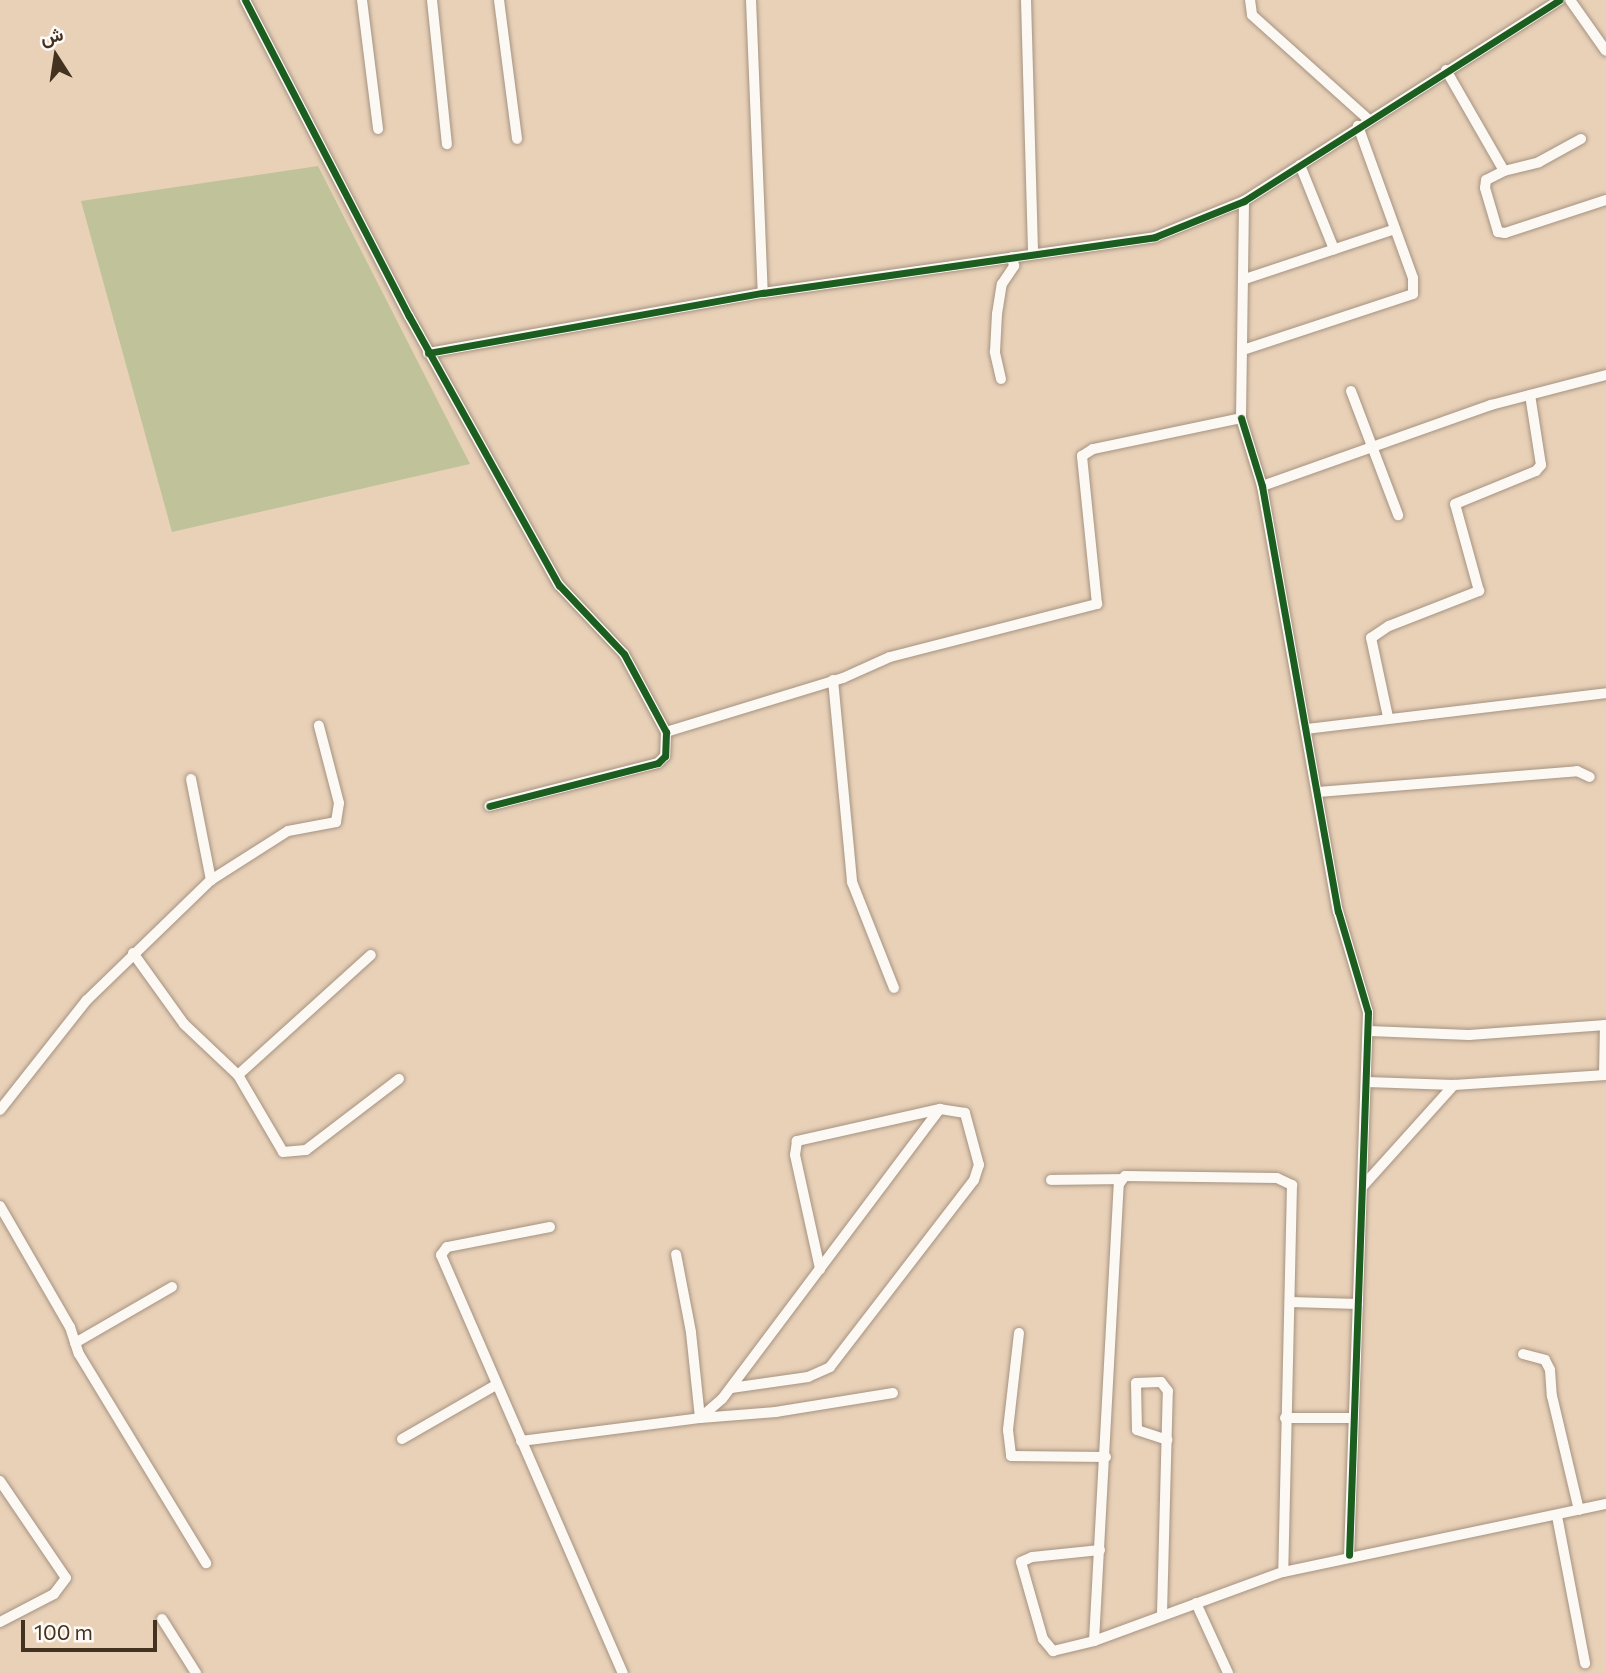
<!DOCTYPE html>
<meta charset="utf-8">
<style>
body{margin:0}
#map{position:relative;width:1606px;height:1673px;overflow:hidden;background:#e9d1b8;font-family:Commissioner,Vazirmatn,sans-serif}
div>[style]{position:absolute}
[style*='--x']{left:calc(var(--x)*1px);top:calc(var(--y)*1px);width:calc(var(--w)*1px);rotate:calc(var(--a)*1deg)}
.green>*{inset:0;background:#c0c399}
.roads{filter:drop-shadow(0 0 2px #a59380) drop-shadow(0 0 2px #a59380)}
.minor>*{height:10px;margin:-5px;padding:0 5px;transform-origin:5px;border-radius:5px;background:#fcf8f4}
.cycleway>*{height:7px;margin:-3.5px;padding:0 3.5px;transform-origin:3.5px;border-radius:3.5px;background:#1b5e20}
span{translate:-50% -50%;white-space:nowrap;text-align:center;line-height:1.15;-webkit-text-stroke:6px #fffaf6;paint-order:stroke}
.north{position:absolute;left:21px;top:21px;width:70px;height:70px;-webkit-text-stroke:5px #fffaf6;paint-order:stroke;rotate:348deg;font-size:19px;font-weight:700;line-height:28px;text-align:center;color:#43321f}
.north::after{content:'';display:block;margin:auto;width:24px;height:32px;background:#43321f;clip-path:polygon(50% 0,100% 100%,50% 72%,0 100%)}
.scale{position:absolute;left:21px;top:1620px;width:136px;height:32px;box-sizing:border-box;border:4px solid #43321f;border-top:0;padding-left:9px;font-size:21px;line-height:24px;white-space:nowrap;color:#43321f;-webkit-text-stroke:5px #fffaf6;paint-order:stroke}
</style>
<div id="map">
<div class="green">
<div style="clip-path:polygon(318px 166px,470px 464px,172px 532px,81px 201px)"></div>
</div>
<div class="roads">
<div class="minor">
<div style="--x:245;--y:0;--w:356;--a:62.6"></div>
<div style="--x:409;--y:316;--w:308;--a:60.9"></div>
<div style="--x:559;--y:585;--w:95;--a:46.7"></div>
<div style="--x:624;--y:654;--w:89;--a:61.7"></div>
<div style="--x:666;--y:732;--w:24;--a:92"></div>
<div style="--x:665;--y:756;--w:10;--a:135"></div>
<div style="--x:658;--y:763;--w:174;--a:165.7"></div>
<div style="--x:362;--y:0;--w:130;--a:82.9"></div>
<div style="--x:432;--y:0;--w:145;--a:84.1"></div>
<div style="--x:499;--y:0;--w:140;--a:82.6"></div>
<div style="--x:751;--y:0;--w:293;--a:87.7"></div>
<div style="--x:1026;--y:0;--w:254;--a:88.4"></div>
<div style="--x:1250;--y:0;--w:15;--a:82"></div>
<div style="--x:1252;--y:15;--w:156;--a:41.9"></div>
<div style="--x:1570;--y:0;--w:62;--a:54.8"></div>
<div style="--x:1446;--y:70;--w:116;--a:60.1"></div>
<div style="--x:1504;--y:171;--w:36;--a:-14"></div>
<div style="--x:1539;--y:162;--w:48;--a:-28.7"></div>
<div style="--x:1300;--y:165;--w:91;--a:68"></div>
<div style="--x:1504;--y:171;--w:20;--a:153"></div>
<div style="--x:1486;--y:180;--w:8;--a:97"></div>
<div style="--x:1485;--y:188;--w:46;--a:73.5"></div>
<div style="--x:1498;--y:232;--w:7;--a:8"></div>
<div style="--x:1505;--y:233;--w:106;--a:-18.1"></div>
<div style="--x:1245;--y:279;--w:158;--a:-18.4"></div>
<div style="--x:1243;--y:350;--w:179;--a:-18.2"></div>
<div style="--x:1413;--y:294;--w:16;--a:-90"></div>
<div style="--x:1413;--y:278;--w:162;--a:-109.9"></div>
<div style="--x:428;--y:353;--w:340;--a:-10.2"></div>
<div style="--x:763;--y:293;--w:396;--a:-8.1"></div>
<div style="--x:1155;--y:237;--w:96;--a:-22"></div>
<div style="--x:1244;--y:201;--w:374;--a:-32.5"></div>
<div style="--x:1001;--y:379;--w:28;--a:-103"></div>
<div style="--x:995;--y:352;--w:38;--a:-87"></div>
<div style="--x:997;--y:314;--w:30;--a:-81"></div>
<div style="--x:1002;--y:284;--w:22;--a:-56"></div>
<div style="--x:1014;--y:266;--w:9;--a:-103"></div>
<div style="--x:1351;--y:391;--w:133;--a:69.2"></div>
<div style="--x:1241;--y:418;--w:71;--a:72.8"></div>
<div style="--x:1262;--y:486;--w:432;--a:79.9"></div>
<div style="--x:1338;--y:911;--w:105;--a:73.5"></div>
<div style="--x:1368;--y:1012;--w:543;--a:92"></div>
<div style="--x:1262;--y:486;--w:243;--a:-19.5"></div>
<div style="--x:1491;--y:405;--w:119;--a:-14.6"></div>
<div style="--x:833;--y:680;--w:203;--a:84.6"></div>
<div style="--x:852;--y:882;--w:114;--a:68.4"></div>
<div style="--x:1388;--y:717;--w:81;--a:-102.1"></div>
<div style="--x:1371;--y:638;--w:22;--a:-34"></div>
<div style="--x:1389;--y:626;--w:97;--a:-21.3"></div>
<div style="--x:1479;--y:591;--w:90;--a:-105.4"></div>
<div style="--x:1455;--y:504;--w:87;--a:-22.2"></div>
<div style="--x:1536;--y:471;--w:8;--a:-50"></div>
<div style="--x:1541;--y:465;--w:71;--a:-98.9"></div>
<div style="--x:1306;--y:729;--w:302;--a:-6.8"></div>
<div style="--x:666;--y:732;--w:185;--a:-17"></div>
<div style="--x:843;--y:678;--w:51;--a:-24.1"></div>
<div style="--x:890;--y:657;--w:214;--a:-14.4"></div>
<div style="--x:1097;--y:604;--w:149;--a:-95.8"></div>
<div style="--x:1082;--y:456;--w:13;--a:-32"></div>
<div style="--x:1093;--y:449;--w:151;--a:-11.8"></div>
<div style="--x:1241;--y:418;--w:217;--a:-89.2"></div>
<div style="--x:191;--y:779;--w:103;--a:78.8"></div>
<div style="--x:1318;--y:792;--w:260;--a:-4.6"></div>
<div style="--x:1577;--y:771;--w:14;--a:25"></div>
<div style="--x:133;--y:953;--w:87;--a:54.3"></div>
<div style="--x:184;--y:1024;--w:74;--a:43.4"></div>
<div style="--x:238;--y:1075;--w:89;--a:59.7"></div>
<div style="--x:283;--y:1152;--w:23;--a:-5"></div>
<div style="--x:306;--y:1150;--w:117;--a:-37.4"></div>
<div style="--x:1369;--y:1031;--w:100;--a:2.3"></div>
<div style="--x:1469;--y:1035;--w:137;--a:-4.2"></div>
<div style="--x:238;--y:1075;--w:179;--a:-42.1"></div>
<div style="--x:1604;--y:1075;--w:50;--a:-88.9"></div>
<div style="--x:1367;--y:1082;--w:87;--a:2"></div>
<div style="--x:1454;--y:1085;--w:152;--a:-3.8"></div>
<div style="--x:0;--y:1110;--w:140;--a:-51.7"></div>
<div style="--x:87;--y:1000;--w:173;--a:-44.1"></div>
<div style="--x:211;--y:880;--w:91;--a:-32.5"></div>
<div style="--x:288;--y:831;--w:49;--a:-10.6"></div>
<div style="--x:336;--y:822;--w:19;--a:-81"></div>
<div style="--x:339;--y:803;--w:80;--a:-104.6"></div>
<div style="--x:1051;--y:1180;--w:70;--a:-0.8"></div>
<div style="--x:1363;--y:1186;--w:136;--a:-48"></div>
<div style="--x:0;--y:1206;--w:140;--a:60"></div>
<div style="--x:70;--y:1327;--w:28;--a:72"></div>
<div style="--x:79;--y:1354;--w:245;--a:58.7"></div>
<div style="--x:550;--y:1227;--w:105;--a:169"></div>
<div style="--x:447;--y:1247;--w:10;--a:127"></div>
<div style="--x:441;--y:1255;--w:456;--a:66.5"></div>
<div style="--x:1290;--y:1302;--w:68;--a:1.7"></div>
<div style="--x:1019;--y:1333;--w:98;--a:96.5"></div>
<div style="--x:1008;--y:1430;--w:26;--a:83"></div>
<div style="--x:1011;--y:1456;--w:95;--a:0.6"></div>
<div style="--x:75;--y:1343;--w:112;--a:-30"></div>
<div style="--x:1523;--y:1354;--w:23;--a:15"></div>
<div style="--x:1545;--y:1360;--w:11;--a:63"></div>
<div style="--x:1550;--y:1370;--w:26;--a:86"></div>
<div style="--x:1552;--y:1396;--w:117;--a:76.7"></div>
<div style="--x:731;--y:1388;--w:78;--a:-8.1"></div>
<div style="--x:808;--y:1377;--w:24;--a:-24"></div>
<div style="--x:830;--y:1367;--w:236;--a:-52.4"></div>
<div style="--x:974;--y:1180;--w:16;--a:-72"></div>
<div style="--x:979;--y:1165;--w:54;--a:-105.1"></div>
<div style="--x:965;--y:1113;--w:25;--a:-171"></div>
<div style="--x:940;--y:1109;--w:147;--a:167.4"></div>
<div style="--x:797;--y:1141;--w:14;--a:98"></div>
<div style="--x:795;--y:1155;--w:117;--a:77.6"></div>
<div style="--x:893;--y:1393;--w:119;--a:170.8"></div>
<div style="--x:776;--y:1412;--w:76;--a:175.5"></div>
<div style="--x:700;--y:1418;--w:29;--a:-41"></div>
<div style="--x:722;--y:1399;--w:363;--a:-53.1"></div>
<div style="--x:1285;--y:1418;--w:68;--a:0"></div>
<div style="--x:402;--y:1439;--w:108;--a:-29.9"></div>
<div style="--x:521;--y:1441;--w:180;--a:-7.3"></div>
<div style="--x:700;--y:1418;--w:86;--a:-96"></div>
<div style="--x:691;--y:1332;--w:79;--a:-100.9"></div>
<div style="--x:0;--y:1481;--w:117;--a:55.8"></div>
<div style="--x:66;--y:1578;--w:20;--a:127"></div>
<div style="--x:54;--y:1594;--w:61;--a:152.6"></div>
<div style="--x:1557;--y:1516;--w:150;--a:79.2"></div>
<div style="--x:1100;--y:1550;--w:68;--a:174.1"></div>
<div style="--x:1032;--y:1557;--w:12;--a:156"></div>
<div style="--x:1021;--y:1562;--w:80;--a:74.1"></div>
<div style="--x:1043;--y:1639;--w:16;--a:50"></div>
<div style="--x:1053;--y:1651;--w:42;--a:-13.7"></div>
<div style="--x:1094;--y:1641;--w:201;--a:-20.1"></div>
<div style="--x:1283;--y:1572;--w:330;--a:-11.9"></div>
<div style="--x:1196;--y:1603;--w:77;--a:65.4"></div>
<div style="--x:1162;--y:1614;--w:223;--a:-88.5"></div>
<div style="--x:1168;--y:1391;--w:11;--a:-128"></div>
<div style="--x:1161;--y:1382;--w:25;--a:178"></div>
<div style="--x:1136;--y:1383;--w:47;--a:88.8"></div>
<div style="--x:1137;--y:1430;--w:32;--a:18"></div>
<div style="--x:162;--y:1619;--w:64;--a:57.8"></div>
<div style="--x:1094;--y:1641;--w:458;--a:-86.9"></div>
<div style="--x:1119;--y:1184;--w:10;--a:-53"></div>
<div style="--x:1125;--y:1176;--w:152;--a:0.8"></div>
<div style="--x:1277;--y:1178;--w:17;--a:25"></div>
<div style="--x:1292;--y:1185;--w:387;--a:91.3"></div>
</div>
</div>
<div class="cycleway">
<div style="--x:245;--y:0;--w:356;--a:62.6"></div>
<div style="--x:409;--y:316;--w:308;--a:60.9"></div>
<div style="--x:559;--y:585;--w:95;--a:46.7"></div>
<div style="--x:624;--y:654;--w:89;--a:61.7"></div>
<div style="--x:666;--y:732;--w:24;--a:92"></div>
<div style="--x:665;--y:756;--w:10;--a:135"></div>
<div style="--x:658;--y:763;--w:174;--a:165.7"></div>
<div style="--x:428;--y:353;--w:340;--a:-10.2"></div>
<div style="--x:763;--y:293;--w:396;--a:-8.1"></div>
<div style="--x:1155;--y:237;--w:96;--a:-22"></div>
<div style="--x:1244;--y:201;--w:374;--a:-32.5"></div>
<div style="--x:1241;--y:418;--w:71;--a:72.8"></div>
<div style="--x:1262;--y:486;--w:432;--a:79.9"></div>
<div style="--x:1338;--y:911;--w:105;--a:73.5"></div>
<div style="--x:1368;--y:1012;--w:543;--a:92"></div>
</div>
<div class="north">ش</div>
<div class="scale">100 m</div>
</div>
